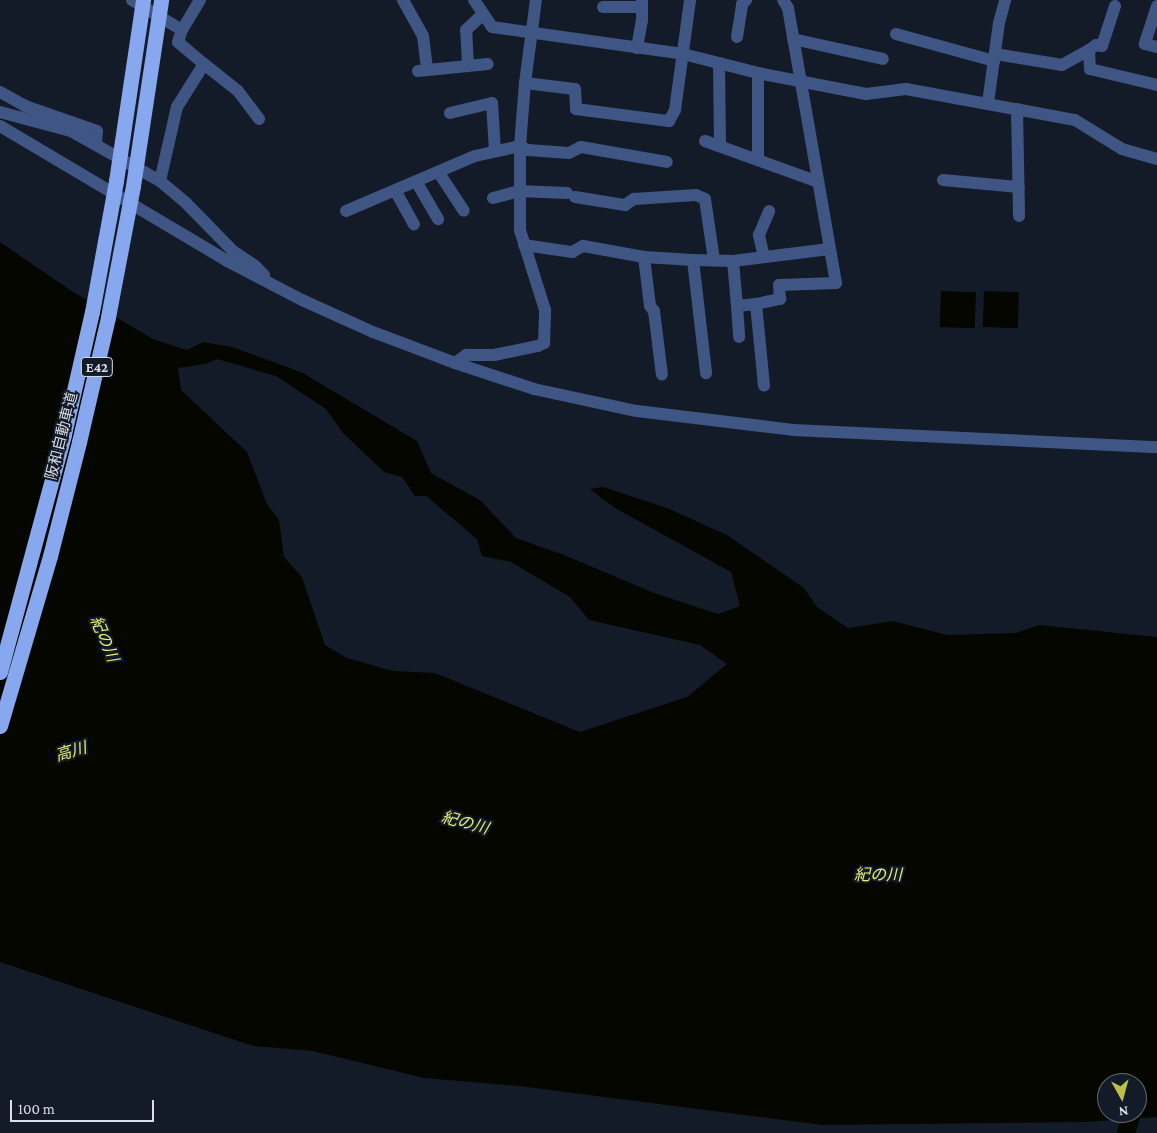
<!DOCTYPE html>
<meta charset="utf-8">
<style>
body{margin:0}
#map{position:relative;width:1157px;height:1133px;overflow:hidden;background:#141b28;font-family:"Crimson Pro","Noto Sans JP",serif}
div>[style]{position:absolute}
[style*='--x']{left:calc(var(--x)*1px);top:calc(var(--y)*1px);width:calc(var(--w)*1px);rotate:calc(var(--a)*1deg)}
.water>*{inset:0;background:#060600;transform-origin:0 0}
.river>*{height:18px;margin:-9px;padding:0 9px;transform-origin:9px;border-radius:9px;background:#060600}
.minor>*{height:12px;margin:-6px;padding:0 6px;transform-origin:6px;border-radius:6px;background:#3f5584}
.highway-bridge>*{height:15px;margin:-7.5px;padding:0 7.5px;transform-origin:7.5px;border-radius:7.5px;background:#87a8ef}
span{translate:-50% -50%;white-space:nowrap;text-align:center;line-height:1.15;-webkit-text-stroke:4px #141b28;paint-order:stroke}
.shield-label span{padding:1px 4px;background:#141b28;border:1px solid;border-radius:4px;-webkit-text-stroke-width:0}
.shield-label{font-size:14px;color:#dadfe9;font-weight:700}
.street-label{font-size:15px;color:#dadfe9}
.water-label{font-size:16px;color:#e5ee6d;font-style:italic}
.north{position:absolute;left:1097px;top:1073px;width:50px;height:50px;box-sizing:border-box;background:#141b28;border:1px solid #636975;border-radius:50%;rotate:173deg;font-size:14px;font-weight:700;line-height:20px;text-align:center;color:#dadfe9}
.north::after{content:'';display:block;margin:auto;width:18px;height:22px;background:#b9c046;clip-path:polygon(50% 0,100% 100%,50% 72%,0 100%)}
.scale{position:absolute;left:10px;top:1100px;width:144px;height:22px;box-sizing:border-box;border:2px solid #dadfe9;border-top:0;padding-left:6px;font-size:15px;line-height:18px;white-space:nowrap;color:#dadfe9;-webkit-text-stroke:4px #141b28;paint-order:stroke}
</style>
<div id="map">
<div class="water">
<div style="clip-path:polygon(evenodd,0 242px,70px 290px,153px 339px,187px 350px,203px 342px,232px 347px,301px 372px,417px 441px,431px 473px,480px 500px,516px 538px,564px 555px,654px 593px,718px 614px,740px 606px,731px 572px,615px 508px,590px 489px,603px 487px,667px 508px,727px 535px,804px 588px,817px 607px,848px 628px,893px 621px,947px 635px,1016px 633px,1039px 625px,1157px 637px,1157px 1117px,1085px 1122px,823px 1125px,519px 1086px,424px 1078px,313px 1051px,253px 1046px,0 962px,0 242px,217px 359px,276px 376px,326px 409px,343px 433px,384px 472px,402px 477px,415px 496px,426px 496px,477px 539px,482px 556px,511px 562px,570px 597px,589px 620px,700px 645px,727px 664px,687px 697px,580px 732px,435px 673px,393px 671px,347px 658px,325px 645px,302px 577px,284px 557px,279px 520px,267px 504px,247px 452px,181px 390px,178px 368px,206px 364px,217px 359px,0 242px,1107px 1083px,1137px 1083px,1137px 1113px,1107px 1113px,1107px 1083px)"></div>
<div style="left:941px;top:291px;width:35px;height:36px;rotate:2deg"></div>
<div style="left:984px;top:291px;width:35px;height:36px;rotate:2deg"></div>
</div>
<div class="river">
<div style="--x:1126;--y:1133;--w:21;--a:-73"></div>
</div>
<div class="minor">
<div style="--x:132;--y:0;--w:58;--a:31"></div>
<div style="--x:403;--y:0;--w:41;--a:60.9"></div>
<div style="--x:423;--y:36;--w:33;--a:83"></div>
<div style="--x:474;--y:0;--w:32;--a:56"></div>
<div style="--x:492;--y:27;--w:193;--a:8"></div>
<div style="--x:683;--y:54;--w:77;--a:14.2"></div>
<div style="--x:758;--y:73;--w:110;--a:11"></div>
<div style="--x:866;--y:94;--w:40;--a:-7.1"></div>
<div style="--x:906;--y:89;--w:172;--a:10.4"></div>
<div style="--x:1075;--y:120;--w:55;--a:31.7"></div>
<div style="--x:1122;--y:149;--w:36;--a:16"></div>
<div style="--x:1115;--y:6;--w:42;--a:108"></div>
<div style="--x:1102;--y:46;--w:6;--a:-171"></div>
<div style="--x:1096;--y:45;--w:9;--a:144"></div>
<div style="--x:1089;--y:50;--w:19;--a:87"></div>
<div style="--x:1090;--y:69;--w:69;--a:13.4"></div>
<div style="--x:1157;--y:6;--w:40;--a:108"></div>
<div style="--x:1145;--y:44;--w:12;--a:14"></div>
<div style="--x:603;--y:7;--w:39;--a:0"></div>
<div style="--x:896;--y:34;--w:102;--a:15.4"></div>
<div style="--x:737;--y:37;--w:33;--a:-81"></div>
<div style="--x:742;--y:4;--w:6;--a:-45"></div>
<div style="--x:793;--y:39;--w:92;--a:12.5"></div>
<div style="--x:637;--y:48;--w:27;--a:-80"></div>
<div style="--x:642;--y:21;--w:21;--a:-90"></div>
<div style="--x:995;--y:54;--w:68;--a:9.3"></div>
<div style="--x:1062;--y:65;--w:31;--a:-29"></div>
<div style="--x:719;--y:63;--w:83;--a:89.3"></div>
<div style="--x:204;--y:64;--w:43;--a:38.5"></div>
<div style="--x:238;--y:91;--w:35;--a:53"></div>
<div style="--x:468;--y:65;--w:35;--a:-93"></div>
<div style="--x:466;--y:30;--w:22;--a:-43"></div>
<div style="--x:418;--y:71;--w:70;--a:-5.7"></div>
<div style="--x:525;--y:83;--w:50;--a:6.8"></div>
<div style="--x:575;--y:89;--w:20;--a:87"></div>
<div style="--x:576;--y:109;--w:94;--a:7.4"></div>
<div style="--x:669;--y:121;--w:13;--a:-61"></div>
<div style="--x:675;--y:110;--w:111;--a:-82.2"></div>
<div style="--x:0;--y:92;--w:29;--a:29"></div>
<div style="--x:25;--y:106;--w:76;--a:19.1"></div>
<div style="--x:97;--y:131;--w:12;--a:95"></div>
<div style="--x:988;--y:103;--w:81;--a:-82.2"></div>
<div style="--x:999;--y:23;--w:24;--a:-75"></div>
<div style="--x:1017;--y:109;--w:107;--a:88.9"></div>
<div style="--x:0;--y:112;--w:73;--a:15"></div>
<div style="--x:71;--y:131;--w:102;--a:29.3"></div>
<div style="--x:160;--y:181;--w:34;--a:40"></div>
<div style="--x:186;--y:203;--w:67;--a:45.6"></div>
<div style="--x:233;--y:251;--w:27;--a:34"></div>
<div style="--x:255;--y:266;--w:13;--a:45"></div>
<div style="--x:450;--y:113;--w:43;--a:-13.4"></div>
<div style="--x:492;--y:103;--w:48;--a:86.4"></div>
<div style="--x:0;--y:126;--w:264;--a:30.7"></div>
<div style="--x:227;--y:261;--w:85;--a:27.5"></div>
<div style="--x:302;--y:300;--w:78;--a:24.3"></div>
<div style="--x:373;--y:332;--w:88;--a:20.7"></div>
<div style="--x:455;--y:363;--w:83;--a:18.2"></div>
<div style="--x:534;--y:389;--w:105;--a:12.1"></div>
<div style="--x:637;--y:411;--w:157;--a:6.9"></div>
<div style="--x:793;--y:430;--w:364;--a:2.7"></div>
<div style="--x:705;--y:141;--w:115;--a:19.9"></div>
<div style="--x:758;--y:160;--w:87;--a:-90"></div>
<div style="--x:439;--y:173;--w:45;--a:56.7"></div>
<div style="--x:943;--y:180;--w:76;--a:5.3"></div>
<div style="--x:160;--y:181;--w:76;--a:-77.1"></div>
<div style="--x:177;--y:107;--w:51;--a:-57.9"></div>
<div style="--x:204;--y:64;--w:34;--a:-140"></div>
<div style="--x:178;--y:42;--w:13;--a:-72"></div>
<div style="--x:182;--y:30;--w:35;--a:-59"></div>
<div style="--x:417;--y:183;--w:42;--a:59.7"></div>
<div style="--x:396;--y:192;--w:37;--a:61"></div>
<div style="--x:575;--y:197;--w:51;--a:9.1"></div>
<div style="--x:625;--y:205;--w:11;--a:-34"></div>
<div style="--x:634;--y:199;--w:62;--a:-3.7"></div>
<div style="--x:696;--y:195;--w:10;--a:24"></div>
<div style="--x:705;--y:199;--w:62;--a:81.6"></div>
<div style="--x:493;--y:198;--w:27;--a:-15"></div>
<div style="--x:519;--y:191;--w:48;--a:2.4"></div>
<div style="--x:346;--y:211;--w:140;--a:-23.1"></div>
<div style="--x:475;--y:156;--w:46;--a:-12.5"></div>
<div style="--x:520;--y:146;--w:9;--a:27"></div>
<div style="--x:528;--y:150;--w:41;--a:4.2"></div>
<div style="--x:569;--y:153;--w:13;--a:-27"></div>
<div style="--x:581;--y:147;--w:87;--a:9.9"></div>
<div style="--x:524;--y:245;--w:49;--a:8.3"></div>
<div style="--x:572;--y:252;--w:13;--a:-29"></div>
<div style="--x:583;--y:246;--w:62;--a:10.2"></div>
<div style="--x:644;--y:257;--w:49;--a:3.5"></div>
<div style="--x:693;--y:260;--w:40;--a:1.4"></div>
<div style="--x:733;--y:261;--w:97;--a:-7.1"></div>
<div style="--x:644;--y:257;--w:49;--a:83"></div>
<div style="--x:650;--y:306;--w:6;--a:51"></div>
<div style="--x:654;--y:311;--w:64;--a:82.9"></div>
<div style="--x:764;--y:257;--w:23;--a:-103"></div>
<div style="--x:759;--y:235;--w:26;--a:-67"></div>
<div style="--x:693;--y:260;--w:114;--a:83.4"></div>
<div style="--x:733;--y:261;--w:45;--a:84.9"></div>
<div style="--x:737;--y:306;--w:19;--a:-6"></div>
<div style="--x:756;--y:304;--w:82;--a:84.4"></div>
<div style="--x:756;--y:304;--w:25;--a:-12"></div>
<div style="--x:780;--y:299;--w:14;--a:-94"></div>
<div style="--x:779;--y:285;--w:57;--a:-2"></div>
<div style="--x:836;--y:283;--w:279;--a:-99.9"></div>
<div style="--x:788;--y:8;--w:9;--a:-122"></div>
<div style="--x:737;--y:306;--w:31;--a:86"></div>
<div style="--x:455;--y:363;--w:14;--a:-36"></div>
<div style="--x:466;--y:355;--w:28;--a:0"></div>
<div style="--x:494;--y:355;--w:45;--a:-11.6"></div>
<div style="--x:538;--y:346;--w:7;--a:-27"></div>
<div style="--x:544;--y:343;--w:33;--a:-88"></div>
<div style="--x:545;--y:310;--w:84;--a:-107.4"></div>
<div style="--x:520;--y:230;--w:84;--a:-90"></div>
<div style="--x:520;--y:146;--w:63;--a:-85.5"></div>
<div style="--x:525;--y:83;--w:84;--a:-82.5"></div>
</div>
<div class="highway-bridge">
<div style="--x:0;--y:672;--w:246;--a:-74.9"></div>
<div style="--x:64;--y:434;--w:125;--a:-77.1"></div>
<div style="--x:92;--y:312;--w:133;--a:-79.6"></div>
<div style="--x:116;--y:181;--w:183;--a:-81.5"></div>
<div style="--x:0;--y:726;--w:177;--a:-73.6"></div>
<div style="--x:50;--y:556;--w:118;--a:-75.7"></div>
<div style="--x:79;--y:442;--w:128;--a:-76.9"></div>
<div style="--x:108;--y:317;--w:133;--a:-79.2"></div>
<div style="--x:133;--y:186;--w:188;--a:-81.4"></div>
</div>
<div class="shield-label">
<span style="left:97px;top:367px">E42</span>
</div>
<div class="street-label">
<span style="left:62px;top:436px;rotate:-76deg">阪和自動車道</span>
</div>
<div class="water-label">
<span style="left:104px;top:639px;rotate:67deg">紀の川</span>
<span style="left:71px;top:752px;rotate:-16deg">高川</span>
<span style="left:465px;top:823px;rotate:15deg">紀の川</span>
<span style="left:878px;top:875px">紀の川</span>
</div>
<div class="north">N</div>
<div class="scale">100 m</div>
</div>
